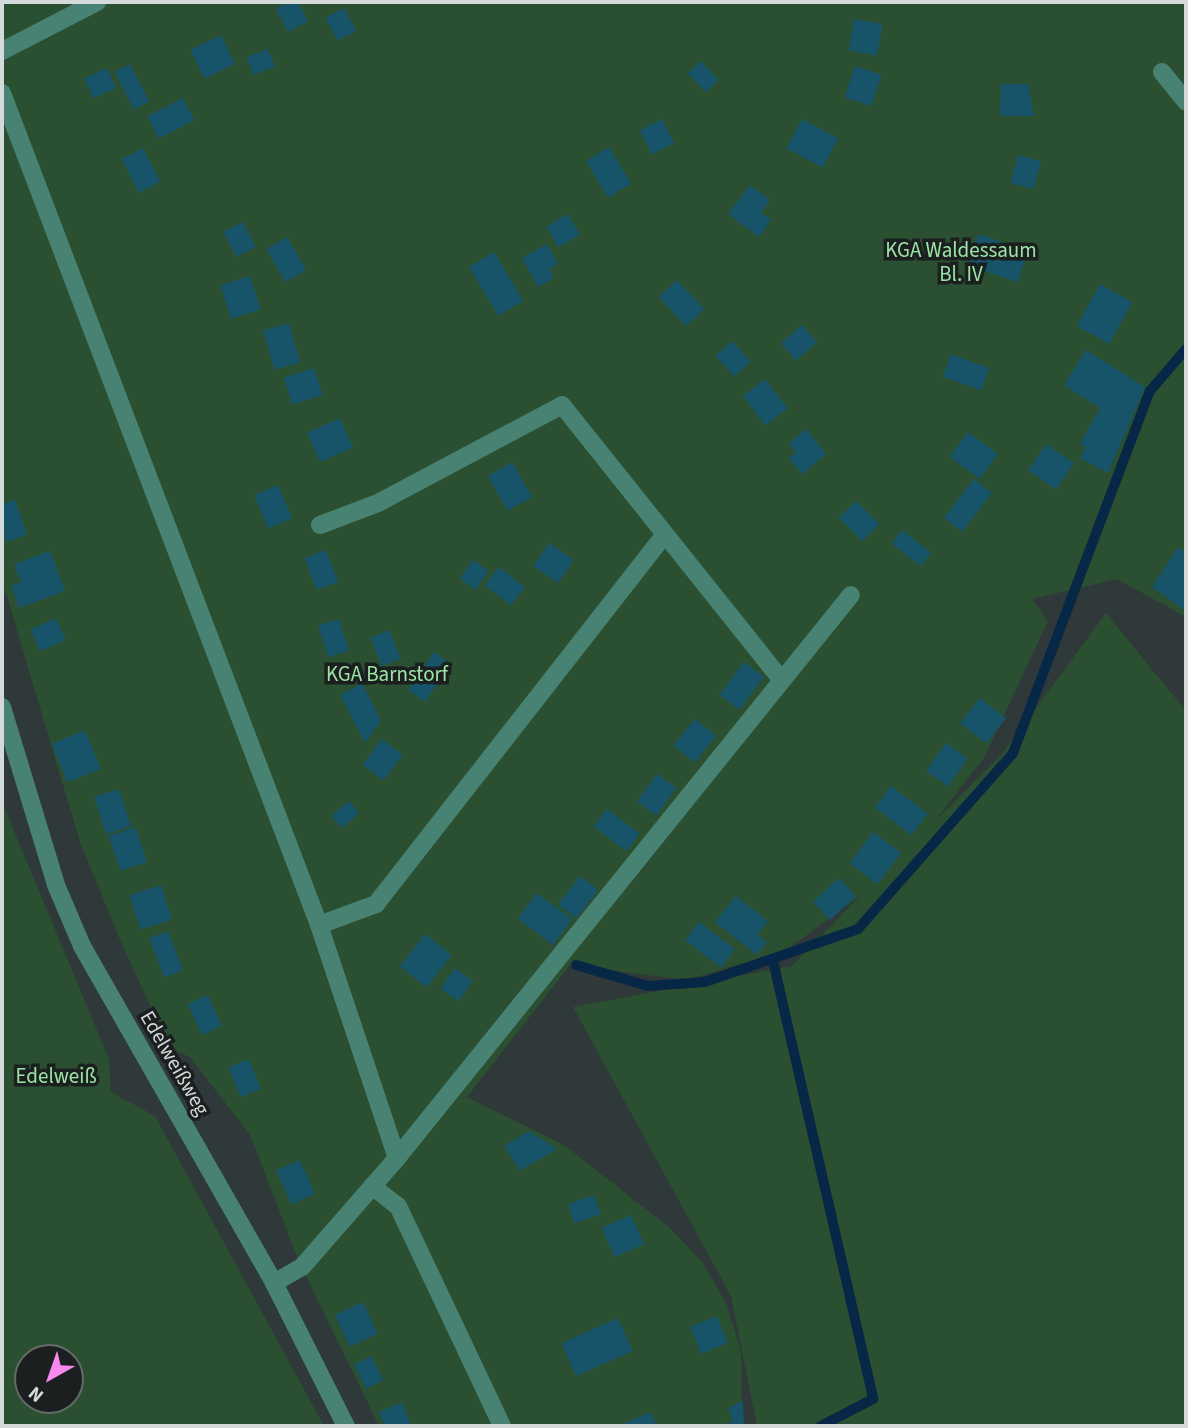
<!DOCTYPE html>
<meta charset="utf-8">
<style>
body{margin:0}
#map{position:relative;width:1188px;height:1428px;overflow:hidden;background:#2f3939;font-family:"Source Sans 3",sans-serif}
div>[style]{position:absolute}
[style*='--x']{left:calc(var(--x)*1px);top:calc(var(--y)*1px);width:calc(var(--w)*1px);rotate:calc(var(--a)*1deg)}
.green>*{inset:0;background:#2b4f31}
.stream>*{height:10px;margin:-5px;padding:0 5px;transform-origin:5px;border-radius:5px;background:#072747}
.building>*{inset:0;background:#17546a;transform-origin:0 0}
.minor>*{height:18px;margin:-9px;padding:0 9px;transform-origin:9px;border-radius:9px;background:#488272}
span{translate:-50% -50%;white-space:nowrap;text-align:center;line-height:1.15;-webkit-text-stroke:7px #1b1f1f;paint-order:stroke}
.park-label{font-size:21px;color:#9ae5a4}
.street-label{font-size:21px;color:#d4dada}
.frame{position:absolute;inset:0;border:4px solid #d4dada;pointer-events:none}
.north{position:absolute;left:14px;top:1344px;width:70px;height:70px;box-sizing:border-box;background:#1b1f1f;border:2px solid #656a6a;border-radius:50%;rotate:220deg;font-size:19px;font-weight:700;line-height:28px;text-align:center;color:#d4dada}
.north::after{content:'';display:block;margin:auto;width:24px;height:32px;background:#f689ee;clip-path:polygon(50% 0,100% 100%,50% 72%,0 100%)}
</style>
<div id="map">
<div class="green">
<div style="clip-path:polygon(2px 2px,1186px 2px,1186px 617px,1117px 579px,1032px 599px,1048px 621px,984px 758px,935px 821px,1001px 755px,1106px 613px,1186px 711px,1186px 1426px,757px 1426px,731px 1296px,573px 1007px,792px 966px,861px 895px,785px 951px,686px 980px,570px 965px,467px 1097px,564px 1145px,670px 1228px,703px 1263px,727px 1305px,741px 1352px,742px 1426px,379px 1426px,299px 1262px,250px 1135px,190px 1057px,170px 1049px,120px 940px,80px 842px,2px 580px)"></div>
<div style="clip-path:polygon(evenodd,2px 802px,109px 1059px,111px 1092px,155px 1116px,324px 1426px,2px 1426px,2px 802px,70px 1358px,70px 1400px,28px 1400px,28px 1358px,70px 1358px)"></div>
</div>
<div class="stream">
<div style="--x:773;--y:961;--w:449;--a:77.1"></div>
<div style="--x:873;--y:1399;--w:59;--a:152.6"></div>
<div style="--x:576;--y:965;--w:75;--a:16.3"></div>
<div style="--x:648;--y:986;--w:57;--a:-4"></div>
<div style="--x:705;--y:982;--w:162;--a:-19.1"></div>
<div style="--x:858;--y:929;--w:235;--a:-48.6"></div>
<div style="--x:1013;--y:753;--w:387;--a:-69.3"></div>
<div style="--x:1150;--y:391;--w:55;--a:-49.4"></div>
</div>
<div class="building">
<div style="clip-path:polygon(290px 2px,298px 2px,308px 21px,288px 32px,276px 9px)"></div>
<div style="left:344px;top:8px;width:26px;height:21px;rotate:62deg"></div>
<div style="left:854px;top:19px;width:29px;height:32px;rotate:10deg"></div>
<div style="left:221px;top:35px;width:32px;height:34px;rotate:64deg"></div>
<div style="left:268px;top:49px;width:19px;height:23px;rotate:69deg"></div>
<div style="left:701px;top:61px;width:26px;height:18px;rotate:47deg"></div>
<div style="left:130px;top:64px;width:42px;height:17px;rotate:63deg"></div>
<div style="left:855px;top:66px;width:28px;height:33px;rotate:18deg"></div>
<div style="left:107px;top:68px;width:22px;height:25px;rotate:66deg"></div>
<div style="clip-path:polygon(1001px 84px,1028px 84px,1034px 116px,1000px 116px)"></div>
<div style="left:183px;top:98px;width:25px;height:40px;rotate:63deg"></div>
<div style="left:662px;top:119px;width:27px;height:25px;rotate:63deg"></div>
<div style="left:802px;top:119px;width:41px;height:33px;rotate:28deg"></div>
<div style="left:609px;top:147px;width:43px;height:27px;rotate:59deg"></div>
<div style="left:143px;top:148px;width:38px;height:24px;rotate:63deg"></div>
<div style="left:1018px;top:155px;width:24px;height:29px;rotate:15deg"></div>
<div style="clip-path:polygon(750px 185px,770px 200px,761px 212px,771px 220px,759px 237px,728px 214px)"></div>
<div style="left:568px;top:214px;width:24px;height:25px;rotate:60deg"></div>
<div style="left:243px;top:222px;width:28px;height:22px;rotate:63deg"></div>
<div style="left:979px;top:234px;width:52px;height:33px;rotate:19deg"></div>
<div style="left:287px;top:237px;width:38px;height:24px;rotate:60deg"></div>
<div style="clip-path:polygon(547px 244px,558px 264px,549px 269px,554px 278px,538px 287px,522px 258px)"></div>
<div style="left:494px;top:252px;width:57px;height:29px;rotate:59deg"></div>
<div style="left:250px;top:276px;width:35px;height:31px;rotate:72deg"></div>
<div style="left:677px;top:280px;width:40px;height:25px;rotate:47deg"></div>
<div style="left:1100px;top:284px;width:37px;height:48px;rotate:29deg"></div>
<div style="left:289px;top:323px;width:41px;height:27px;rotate:74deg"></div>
<div style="left:802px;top:325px;width:23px;height:28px;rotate:49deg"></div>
<div style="left:732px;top:341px;width:28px;height:22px;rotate:48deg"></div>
<div style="clip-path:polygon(1086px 350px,1145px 387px,1108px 473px,1080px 458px,1086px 447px,1080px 444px,1100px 408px,1064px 385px)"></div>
<div style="left:951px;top:354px;width:41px;height:24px;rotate:20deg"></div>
<div style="left:314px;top:368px;width:28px;height:32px;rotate:72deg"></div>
<div style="left:765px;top:379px;width:37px;height:28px;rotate:52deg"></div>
<div style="left:340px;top:418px;width:32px;height:36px;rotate:66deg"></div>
<div style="clip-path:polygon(806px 429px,826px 454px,802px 474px,789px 458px,796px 452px,789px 443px)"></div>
<div style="left:968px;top:432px;width:37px;height:31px;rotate:36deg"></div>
<div style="left:1046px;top:444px;width:34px;height:32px;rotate:34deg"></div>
<div style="left:512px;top:462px;width:40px;height:28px;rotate:60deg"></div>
<div style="left:974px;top:479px;width:23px;height:49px;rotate:38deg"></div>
<div style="left:278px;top:485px;width:36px;height:26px;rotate:67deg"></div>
<div style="clip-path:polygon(15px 500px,27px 535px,6px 542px,2px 504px)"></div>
<div style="left:856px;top:501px;width:33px;height:24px;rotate:45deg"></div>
<div style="left:902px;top:530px;width:37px;height:17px;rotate:38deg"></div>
<div style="left:549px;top:543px;width:30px;height:28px;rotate:34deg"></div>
<div style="clip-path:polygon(1178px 547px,1186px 553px,1186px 611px,1152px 587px)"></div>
<div style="left:326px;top:550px;width:34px;height:23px;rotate:69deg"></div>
<div style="clip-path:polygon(50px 551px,65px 591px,19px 608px,11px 585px,21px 582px,14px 564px)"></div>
<div style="left:473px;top:560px;width:19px;height:23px;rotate:35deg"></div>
<div style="left:499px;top:567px;width:33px;height:23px;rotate:38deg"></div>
<div style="left:56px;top:618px;width:24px;height:28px;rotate:66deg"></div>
<div style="left:339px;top:619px;width:33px;height:22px;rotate:72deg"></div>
<div style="left:389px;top:630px;width:31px;height:20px;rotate:68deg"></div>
<div style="left:434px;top:652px;width:21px;height:46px;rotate:35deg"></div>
<div style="left:744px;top:662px;width:25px;height:41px;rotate:37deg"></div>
<div style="clip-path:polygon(362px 683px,381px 721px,365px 743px,340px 695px)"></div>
<div style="left:980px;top:698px;width:33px;height:32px;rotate:38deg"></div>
<div style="left:695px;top:719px;width:27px;height:34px;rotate:39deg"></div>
<div style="left:85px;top:730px;width:42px;height:36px;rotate:68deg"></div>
<div style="left:382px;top:739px;width:26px;height:32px;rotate:37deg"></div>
<div style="left:946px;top:743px;width:27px;height:34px;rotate:36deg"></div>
<div style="left:657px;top:774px;width:24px;height:34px;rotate:36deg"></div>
<div style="left:891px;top:786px;width:46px;height:27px;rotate:37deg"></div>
<div style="left:119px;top:789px;width:39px;height:26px;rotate:72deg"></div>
<div style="left:349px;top:801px;width:16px;height:23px;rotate:50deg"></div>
<div style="left:607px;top:809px;width:41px;height:22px;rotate:37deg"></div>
<div style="left:135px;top:827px;width:37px;height:28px;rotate:71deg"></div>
<div style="left:873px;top:832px;width:35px;height:39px;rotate:37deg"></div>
<div style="left:580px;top:876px;width:23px;height:36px;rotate:38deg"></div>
<div style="left:839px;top:878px;width:25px;height:35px;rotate:48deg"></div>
<div style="left:161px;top:885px;width:36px;height:33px;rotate:72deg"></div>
<div style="left:537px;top:893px;width:44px;height:32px;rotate:37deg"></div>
<div style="clip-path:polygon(736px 896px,768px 921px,757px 935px,767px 942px,757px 955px,715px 922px)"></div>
<div style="left:699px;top:922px;width:45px;height:23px;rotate:37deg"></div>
<div style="left:168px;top:931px;width:42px;height:20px;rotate:69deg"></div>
<div style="left:425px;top:934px;width:34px;height:41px;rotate:38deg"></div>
<div style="left:455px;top:968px;width:22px;height:25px;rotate:36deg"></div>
<div style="left:208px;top:995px;width:34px;height:22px;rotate:66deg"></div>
<div style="left:249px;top:1059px;width:32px;height:22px;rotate:68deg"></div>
<div style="clip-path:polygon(529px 1131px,557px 1149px,520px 1171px,504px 1146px)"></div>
<div style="left:300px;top:1160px;width:37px;height:26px;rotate:66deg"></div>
<div style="left:594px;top:1195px;width:20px;height:28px;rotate:70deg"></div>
<div style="left:631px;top:1215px;width:32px;height:32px;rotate:66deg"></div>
<div style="left:363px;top:1302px;width:35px;height:31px;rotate:65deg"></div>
<div style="left:717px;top:1316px;width:29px;height:29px;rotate:68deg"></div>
<div style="left:618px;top:1318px;width:36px;height:62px;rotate:66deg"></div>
<div style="left:371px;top:1356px;width:27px;height:19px;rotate:63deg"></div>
<div style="clip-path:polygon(743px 1401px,744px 1426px,721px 1426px,733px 1421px,728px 1408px)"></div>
<div style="clip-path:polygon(402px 1402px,411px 1425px,385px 1426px,379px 1412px)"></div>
<div style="clip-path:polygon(651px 1412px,657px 1426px,618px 1426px)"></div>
</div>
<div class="minor">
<div style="--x:2;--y:51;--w:107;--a:-27.3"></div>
<div style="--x:1162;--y:72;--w:38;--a:51"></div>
<div style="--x:2;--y:93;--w:890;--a:69.14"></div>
<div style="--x:319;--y:925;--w:246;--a:71.5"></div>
<div style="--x:320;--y:525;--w:62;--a:-20.8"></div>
<div style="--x:378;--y:503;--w:208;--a:-28"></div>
<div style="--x:562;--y:405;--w:349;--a:51.4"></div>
<div style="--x:2;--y:707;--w:186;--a:73.1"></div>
<div style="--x:56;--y:885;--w:66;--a:66.9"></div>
<div style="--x:82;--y:946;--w:388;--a:60.3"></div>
<div style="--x:274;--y:1283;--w:160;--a:63.3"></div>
<div style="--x:319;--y:925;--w:61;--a:-20.2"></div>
<div style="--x:376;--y:904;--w:468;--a:-52"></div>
<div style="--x:372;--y:1186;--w:33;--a:38"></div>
<div style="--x:398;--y:1206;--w:243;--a:64.7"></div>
<div style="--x:274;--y:1283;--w:32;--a:-30"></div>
<div style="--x:302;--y:1267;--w:145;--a:-48.9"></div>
<div style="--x:397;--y:1158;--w:723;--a:-51.12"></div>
</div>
<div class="park-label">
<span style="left:961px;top:262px">KGA Waldessaum<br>Bl. IV</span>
<span style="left:387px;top:674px">KGA Barnstorf</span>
<span style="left:56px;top:1076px">Edelweiß</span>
</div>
<div class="street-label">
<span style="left:175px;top:1063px;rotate:60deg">Edelweißweg</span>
</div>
<div class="frame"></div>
<div class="north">N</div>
</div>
